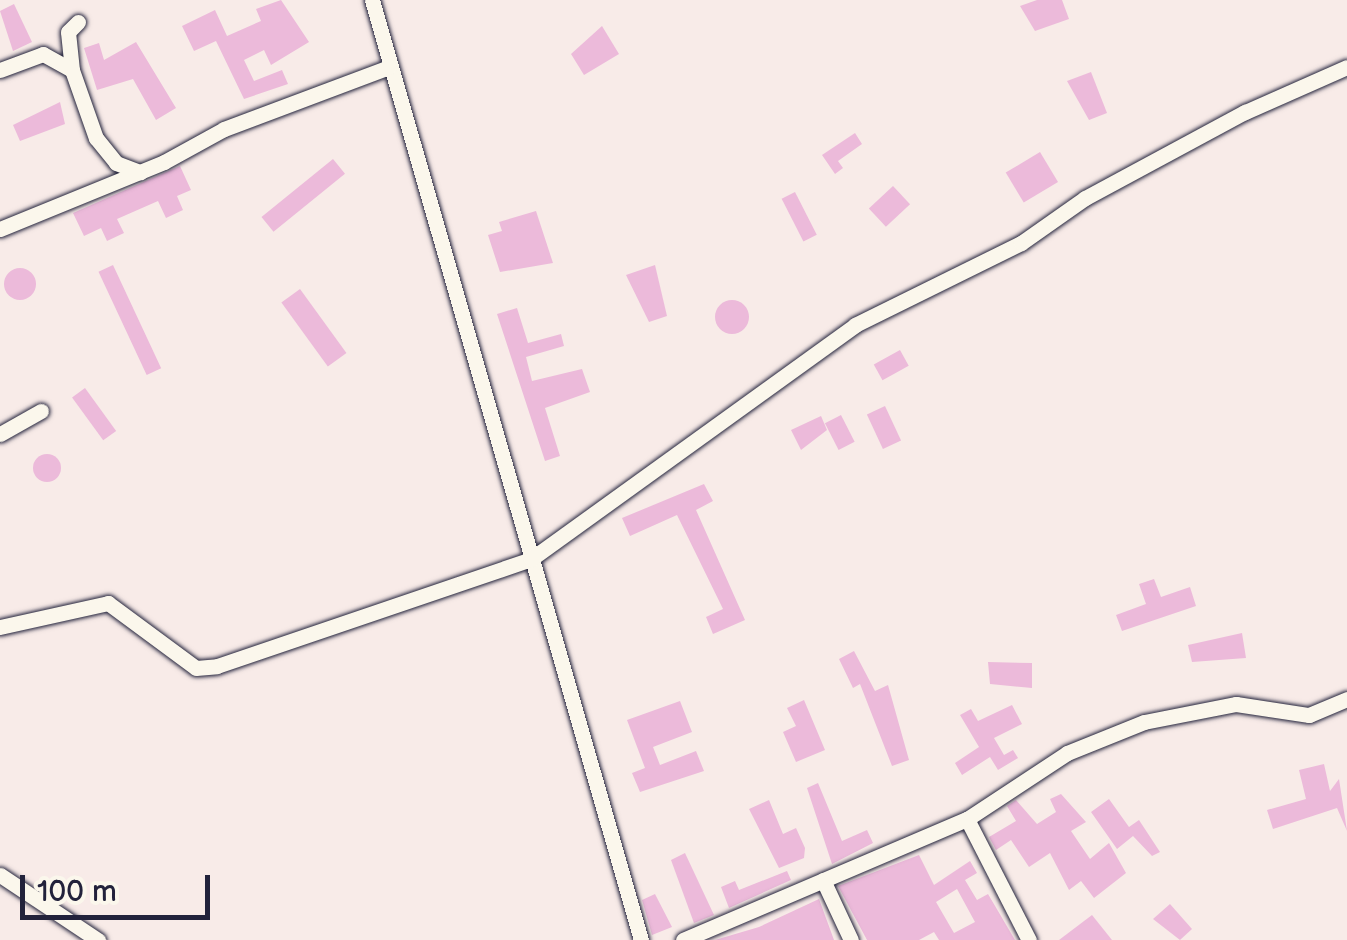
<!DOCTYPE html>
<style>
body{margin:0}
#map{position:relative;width:1347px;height:940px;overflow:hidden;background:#f8ebe8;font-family:"Balsamiq Sans",sans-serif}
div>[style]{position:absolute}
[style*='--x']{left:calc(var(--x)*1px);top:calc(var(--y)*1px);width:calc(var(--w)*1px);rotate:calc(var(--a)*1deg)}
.building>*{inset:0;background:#ecbada;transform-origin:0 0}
.round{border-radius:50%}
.roads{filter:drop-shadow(0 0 2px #22223b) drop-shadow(0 0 2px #22223b)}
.street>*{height:15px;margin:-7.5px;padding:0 7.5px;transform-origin:7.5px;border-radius:7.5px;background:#fbf7ec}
span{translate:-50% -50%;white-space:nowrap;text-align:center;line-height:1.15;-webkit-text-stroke:8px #fbf7ec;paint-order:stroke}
.scale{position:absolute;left:20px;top:875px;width:190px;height:45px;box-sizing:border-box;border:5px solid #22223b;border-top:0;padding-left:12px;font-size:30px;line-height:35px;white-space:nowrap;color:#22223b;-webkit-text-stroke:8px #fbf7ec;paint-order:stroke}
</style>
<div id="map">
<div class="building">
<div style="clip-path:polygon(281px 0,309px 42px,271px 65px,264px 50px,244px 60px,254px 81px,282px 70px,288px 84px,244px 99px,216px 41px,194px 51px,182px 26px,215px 10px,227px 36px,261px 21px,256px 9px)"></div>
<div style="clip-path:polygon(1037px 0,1062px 0,1069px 19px,1035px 31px,1020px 6px)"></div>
<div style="clip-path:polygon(14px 4px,32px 42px,13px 51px,0 11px)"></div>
<div style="clip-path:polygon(602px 26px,619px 54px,584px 75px,571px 54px)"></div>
<div style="clip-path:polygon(136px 42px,176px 108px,156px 120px,133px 79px,97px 90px,84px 48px,99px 43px,104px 60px)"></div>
<div style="clip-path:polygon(1091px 72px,1107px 113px,1089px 120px,1067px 81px)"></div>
<div style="clip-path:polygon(60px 102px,65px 124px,20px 141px,13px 125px)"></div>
<div style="clip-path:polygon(855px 133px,862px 144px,838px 161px,843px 168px,835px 174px,822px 155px)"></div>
<div style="left:1040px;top:152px;width:35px;height:40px;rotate:59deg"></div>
<div style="left:333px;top:159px;width:19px;height:92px;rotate:51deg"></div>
<div style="clip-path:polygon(180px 166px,191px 190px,177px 196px,183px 210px,166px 218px,158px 201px,117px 219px,124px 233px,107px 241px,101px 228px,84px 236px,73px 213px)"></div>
<div style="left:893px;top:186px;width:25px;height:33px;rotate:47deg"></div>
<div style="left:795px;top:192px;width:48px;height:15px;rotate:63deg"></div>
<div style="clip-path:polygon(536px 211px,553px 263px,500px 272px,488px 235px,502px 231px,499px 222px)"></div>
<div style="left:113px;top:265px;width:114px;height:16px;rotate:65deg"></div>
<div style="clip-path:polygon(655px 265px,667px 316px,649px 322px,626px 275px)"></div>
<div class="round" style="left:4px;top:268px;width:32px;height:32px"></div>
<div style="left:300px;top:289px;width:79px;height:23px;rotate:54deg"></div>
<div class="round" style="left:715px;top:300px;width:34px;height:34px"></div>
<div style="clip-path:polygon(517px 308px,528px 343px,561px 334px,564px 346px,526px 357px,532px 381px,582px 369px,590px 392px,545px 408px,560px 456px,545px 461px,497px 314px)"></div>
<div style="left:900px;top:350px;width:18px;height:30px;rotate:61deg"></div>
<div style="left:85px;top:388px;width:53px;height:16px;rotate:54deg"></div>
<div style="left:885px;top:406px;width:38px;height:20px;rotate:65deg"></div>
<div style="left:841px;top:415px;width:30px;height:18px;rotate:63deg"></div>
<div style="clip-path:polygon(821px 416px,827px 430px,801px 450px,791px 430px)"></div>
<div class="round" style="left:33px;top:454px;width:28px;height:28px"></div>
<div style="clip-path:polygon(704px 484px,713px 501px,696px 510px,745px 620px,713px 634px,706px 617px,723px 609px,677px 515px,630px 536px,622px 518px)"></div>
<div style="clip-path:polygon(1154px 579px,1161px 597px,1190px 587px,1196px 606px,1122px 631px,1116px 615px,1146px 604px,1139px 584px)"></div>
<div style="clip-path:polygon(1242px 633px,1246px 658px,1192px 662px,1188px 645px)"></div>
<div style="clip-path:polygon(854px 651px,875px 691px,888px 685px,909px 760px,892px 766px,860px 684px,853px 688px,839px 659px)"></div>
<div style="clip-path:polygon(988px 662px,1032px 663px,1032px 688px,990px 684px)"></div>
<div style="clip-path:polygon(804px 700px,825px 750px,796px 762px,783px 732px,796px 726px,787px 708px)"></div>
<div style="clip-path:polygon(680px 701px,692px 732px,653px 747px,660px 765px,696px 751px,704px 771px,640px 792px,632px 773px,645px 768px,627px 720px)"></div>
<div style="clip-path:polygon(1012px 705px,1022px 724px,994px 738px,1004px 755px,1013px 750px,1018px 758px,998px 770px,990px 757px,962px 775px,955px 763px,979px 747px,960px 715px,971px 709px,978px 721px)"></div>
<div style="clip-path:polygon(1324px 764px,1330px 791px,1339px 779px,1347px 831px,1337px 808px,1273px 829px,1267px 810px,1306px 799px,1299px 770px)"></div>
<div style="clip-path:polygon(818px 783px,842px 841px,867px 830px,873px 843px,832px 864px,807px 788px)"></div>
<div style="clip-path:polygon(1061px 794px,1086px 822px,1071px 831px,1090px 859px,1109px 843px,1126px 873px,1094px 898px,1081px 881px,1069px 890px,1050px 853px,1029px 867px,1011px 840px,996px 850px,989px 837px,1016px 821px,1007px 806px,1016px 800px,1037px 824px,1056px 812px,1050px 799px)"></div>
<div style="clip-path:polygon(1109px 799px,1129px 827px,1139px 820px,1160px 852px,1152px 856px,1133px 836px,1117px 849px,1091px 812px)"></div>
<div style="clip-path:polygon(769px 800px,783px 834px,796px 828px,805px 848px,804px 858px,779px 868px,749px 809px)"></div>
<div style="clip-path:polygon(685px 853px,714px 915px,694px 923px,671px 860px)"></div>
<div style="clip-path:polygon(evenodd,919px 855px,934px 885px,970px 861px,977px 873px,965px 880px,977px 900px,988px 894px,1015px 940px,939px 940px,934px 932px,919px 940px,867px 940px,838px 886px,919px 855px,957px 889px,975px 922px,954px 933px,936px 902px,957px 889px)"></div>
<div style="clip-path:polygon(787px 871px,791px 880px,729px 908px,721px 887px,735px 881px,739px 890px)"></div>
<div style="clip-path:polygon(655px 894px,672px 927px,652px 935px,642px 900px)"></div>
<div style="clip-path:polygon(819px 899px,834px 940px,715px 940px,759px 927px)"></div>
<div style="clip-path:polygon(1170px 904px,1192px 929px,1180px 940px,1153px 919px)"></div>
<div style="clip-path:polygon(1092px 915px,1112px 940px,1059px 940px)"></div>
</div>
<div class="roads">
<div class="street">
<div style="--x:372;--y:0;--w:978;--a:74.03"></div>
<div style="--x:78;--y:22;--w:14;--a:135"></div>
<div style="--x:68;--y:32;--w:38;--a:84"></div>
<div style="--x:72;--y:70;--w:72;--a:70.6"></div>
<div style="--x:96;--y:138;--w:32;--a:51"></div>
<div style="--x:116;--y:163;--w:26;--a:21"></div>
<div style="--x:0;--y:70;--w:46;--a:-20.4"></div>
<div style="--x:43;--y:54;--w:33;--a:29"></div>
<div style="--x:0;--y:229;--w:177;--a:-22.2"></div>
<div style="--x:164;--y:162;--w:68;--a:-28.8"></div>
<div style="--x:224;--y:129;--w:176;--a:-20.6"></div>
<div style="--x:0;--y:434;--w:47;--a:-29.3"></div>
<div style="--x:0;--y:627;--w:111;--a:-12.5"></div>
<div style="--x:108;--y:603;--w:109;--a:36.5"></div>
<div style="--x:196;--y:668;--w:21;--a:-5"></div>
<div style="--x:217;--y:666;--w:332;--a:-18.8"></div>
<div style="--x:531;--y:559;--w:400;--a:-35.8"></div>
<div style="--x:855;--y:325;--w:185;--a:-26.3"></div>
<div style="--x:1021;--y:243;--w:78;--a:-35.1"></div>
<div style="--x:1085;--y:198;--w:182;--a:-28.3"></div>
<div style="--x:1245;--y:112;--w:111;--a:-23.8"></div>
<div style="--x:967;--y:819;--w:136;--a:62.9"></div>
<div style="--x:0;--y:875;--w:118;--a:33.6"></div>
<div style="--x:823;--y:880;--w:66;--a:65"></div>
<div style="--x:683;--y:940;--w:309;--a:-23.1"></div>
<div style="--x:967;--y:819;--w:120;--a:-33.4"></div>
<div style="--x:1067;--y:753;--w:83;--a:-21.9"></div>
<div style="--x:1144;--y:722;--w:94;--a:-11.1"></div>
<div style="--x:1236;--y:704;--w:74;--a:8.6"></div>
<div style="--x:1309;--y:715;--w:41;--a:-22.8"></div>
</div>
</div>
<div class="scale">100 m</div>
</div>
